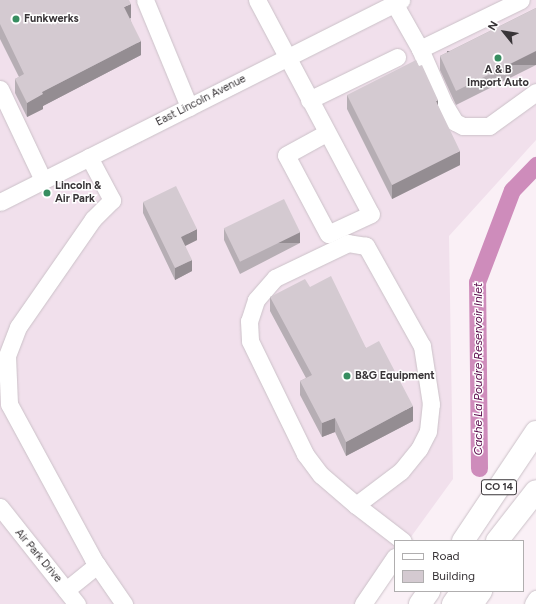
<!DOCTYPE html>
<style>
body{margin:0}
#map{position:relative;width:536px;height:604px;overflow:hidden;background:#faf0f6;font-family:Figtree,sans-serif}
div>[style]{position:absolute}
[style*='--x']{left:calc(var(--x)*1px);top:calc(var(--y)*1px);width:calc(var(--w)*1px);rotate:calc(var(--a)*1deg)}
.built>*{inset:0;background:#f1e0ec}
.canal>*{height:17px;margin:-8.5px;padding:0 8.5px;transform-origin:8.5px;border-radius:8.5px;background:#ce8cbb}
.roads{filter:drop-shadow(0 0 1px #cbc1c8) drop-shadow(0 0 1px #cbc1c8)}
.minor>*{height:17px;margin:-8.5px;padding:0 8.5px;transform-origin:8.5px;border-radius:8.5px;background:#fff}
.highway>*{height:22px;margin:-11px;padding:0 11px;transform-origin:11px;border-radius:11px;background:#fff}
.wall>*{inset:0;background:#b6aeb4}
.shaded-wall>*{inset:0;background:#948d92;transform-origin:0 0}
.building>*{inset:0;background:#d4cad1;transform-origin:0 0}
.dots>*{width:11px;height:11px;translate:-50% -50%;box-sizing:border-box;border:2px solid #fff;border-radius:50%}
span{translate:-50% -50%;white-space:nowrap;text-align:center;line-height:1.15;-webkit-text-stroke:3px #fff;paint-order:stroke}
.shield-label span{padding:1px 3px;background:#fff;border:1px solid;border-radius:3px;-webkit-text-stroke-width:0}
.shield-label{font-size:10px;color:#393538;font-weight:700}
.poi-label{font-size:11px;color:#393538;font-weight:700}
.left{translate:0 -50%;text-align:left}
.street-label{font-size:11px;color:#393538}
.water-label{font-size:12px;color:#580749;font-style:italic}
.legend{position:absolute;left:394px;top:540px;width:130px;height:52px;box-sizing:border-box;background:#fff;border:1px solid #b0aeaf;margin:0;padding:5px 7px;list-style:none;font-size:12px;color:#393538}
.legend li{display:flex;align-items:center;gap:8px;height:20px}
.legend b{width:20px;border:1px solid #b0aeaf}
.north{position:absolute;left:484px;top:12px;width:40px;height:40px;-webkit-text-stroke:3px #fff;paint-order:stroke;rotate:300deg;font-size:11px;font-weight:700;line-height:16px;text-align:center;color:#393538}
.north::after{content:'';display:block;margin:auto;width:14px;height:18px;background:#393538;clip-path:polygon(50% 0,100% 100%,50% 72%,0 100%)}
</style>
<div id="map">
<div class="built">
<div style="clip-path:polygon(0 0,536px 0,536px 140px,449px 236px,453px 479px,408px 541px,395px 541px,395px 559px,363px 604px,0 604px)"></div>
</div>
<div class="canal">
<div style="--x:479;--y:468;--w:186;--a:-90.6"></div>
<div style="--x:477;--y:282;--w:98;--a:-69.2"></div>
<div style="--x:512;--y:190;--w:35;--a:-46"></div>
</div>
<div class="roads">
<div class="minor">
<div style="--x:145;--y:0;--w:116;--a:67.6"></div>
<div style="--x:257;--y:0;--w:242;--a:62"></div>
<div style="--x:371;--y:214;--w:47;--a:155.1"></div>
<div style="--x:328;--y:234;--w:89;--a:-118"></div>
<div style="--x:286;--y:155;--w:46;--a:-28.8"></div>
<div style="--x:394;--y:3;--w:53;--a:60.5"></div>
<div style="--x:420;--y:49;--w:112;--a:-25.9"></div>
<div style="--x:420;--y:49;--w:60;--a:66.4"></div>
<div style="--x:444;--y:104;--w:21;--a:59"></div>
<div style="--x:455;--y:122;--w:9;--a:27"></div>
<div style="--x:463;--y:126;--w:26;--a:0"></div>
<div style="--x:489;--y:126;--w:58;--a:-35.9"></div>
<div style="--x:0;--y:89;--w:101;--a:64.7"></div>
<div style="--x:309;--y:100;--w:98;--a:-26"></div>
<div style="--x:89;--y:157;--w:49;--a:61.9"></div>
<div style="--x:112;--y:200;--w:27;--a:135"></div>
<div style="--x:93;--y:219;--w:131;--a:124.8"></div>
<div style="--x:18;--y:327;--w:31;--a:111"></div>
<div style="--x:7;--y:356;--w:48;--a:87.6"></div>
<div style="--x:9;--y:404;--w:176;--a:61.5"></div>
<div style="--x:93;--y:559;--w:55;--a:55.4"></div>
<div style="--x:0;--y:202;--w:449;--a:-26.7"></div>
<div style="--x:356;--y:505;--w:56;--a:-37.1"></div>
<div style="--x:401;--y:471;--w:28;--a:-51"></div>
<div style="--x:419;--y:449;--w:20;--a:-63"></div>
<div style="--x:428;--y:431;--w:27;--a:-84"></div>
<div style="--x:431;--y:404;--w:59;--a:-98.8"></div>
<div style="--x:422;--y:346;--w:115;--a:-119.2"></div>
<div style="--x:366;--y:246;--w:18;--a:-171"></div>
<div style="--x:348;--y:243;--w:81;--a:154.4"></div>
<div style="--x:275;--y:278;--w:29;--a:131"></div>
<div style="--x:256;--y:300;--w:22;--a:108"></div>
<div style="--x:249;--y:321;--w:20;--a:87"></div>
<div style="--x:250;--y:341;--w:126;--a:64"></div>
<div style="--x:305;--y:454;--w:26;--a:53"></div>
<div style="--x:321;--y:475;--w:46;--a:40.6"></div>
<div style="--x:356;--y:505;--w:59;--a:37.5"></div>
<div style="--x:0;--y:507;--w:124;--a:51.6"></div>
<div style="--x:66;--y:590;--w:40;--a:-39"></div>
<div style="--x:363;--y:604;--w:57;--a:-55.8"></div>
<div style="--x:533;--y:604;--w:6;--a:-59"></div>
</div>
<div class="highway">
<div style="--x:463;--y:541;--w:131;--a:-56.2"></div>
<div style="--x:497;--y:541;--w:63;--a:-52"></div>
<div style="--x:420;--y:604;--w:16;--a:-55"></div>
<div style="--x:453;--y:604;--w:16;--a:-55"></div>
<div style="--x:472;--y:604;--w:16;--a:-55"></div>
</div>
</div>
<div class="wall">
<div style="clip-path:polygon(0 0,131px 18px,130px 18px,141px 55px,43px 106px,43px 109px,27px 117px,15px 93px,15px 79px,19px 77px,0 39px)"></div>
<div style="clip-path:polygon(536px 8px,536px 65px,456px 105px,440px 70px,440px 56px)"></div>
<div style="clip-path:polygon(347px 95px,438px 106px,460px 165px,392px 199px,347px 109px)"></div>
<div style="clip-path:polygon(143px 202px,197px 240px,185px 246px,192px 271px,175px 280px,143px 213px)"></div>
<div style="clip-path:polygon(224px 229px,300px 243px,240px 274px,224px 240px)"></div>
<div style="clip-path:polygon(310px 287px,366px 348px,413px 421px,346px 456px,335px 432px,322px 437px,300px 395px,300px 381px,306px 378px,270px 311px,270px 297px)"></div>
</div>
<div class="shaded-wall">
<div style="clip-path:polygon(131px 4px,131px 18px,124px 21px,124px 7px)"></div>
<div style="clip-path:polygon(141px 41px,141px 55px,43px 106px,43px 109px,27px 117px,27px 103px,42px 92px)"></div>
<div style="left:536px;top:51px;width:14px;height:89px;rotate:90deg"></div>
<div style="clip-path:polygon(438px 100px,438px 114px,436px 101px)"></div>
<div style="clip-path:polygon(460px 151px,460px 165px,392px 199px,392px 185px)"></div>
<div style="clip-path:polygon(197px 229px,197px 240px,181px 248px,181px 237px)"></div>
<div style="left:300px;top:232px;width:11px;height:68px;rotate:90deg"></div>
<div style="clip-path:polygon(192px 260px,192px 271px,175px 280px,175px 268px)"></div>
<div style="clip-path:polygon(413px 406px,413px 421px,346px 456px,346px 442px)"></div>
<div style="clip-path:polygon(335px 418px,335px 432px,322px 437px,322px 423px)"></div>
</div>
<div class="building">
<div style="clip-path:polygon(0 0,129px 0,131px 4px,124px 7px,141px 41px,42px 92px,43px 94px,27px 103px,15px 79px,24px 74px,0 24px)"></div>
<div style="clip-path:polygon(536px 8px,536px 51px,456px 91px,440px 56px)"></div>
<div style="clip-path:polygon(416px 60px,419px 66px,422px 65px,438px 100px,436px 101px,460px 151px,392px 185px,347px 95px)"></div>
<div style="clip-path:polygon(176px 186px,197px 229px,181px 237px,192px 260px,175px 268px,143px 202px)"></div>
<div style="left:284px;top:199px;width:37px;height:67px;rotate:64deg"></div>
<div style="clip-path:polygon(331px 276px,366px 348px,379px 341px,413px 406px,346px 442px,335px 418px,322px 423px,300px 381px,312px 375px,270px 297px,305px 279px,310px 287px)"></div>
</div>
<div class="dots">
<div style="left:16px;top:19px;background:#378d60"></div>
<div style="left:498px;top:58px;background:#378d60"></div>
<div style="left:47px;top:193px;background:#378d60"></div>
<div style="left:347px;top:376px;background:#378d60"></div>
</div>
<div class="shield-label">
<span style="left:499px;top:487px">CO 14</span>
</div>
<div class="poi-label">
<span class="left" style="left:24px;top:19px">Funkwerks</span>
<span style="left:498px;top:77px">A &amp; B<br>Import Auto</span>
<span class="left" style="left:55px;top:193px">Lincoln &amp;<br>Air Park</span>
<span class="left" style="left:355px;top:376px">B&amp;G Equipment</span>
</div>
<div class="street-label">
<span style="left:201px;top:101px;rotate:-27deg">East Lincoln Avenue</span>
<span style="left:38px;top:556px;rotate:50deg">Air Park Drive</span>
</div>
<div class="water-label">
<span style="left:479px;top:369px;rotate:-90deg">Cache La Poudre Reservoir Inlet</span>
</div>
<ul class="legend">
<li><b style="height:5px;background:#fff"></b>Road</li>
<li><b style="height:11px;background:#d4cad1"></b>Building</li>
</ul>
<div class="north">N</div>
</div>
